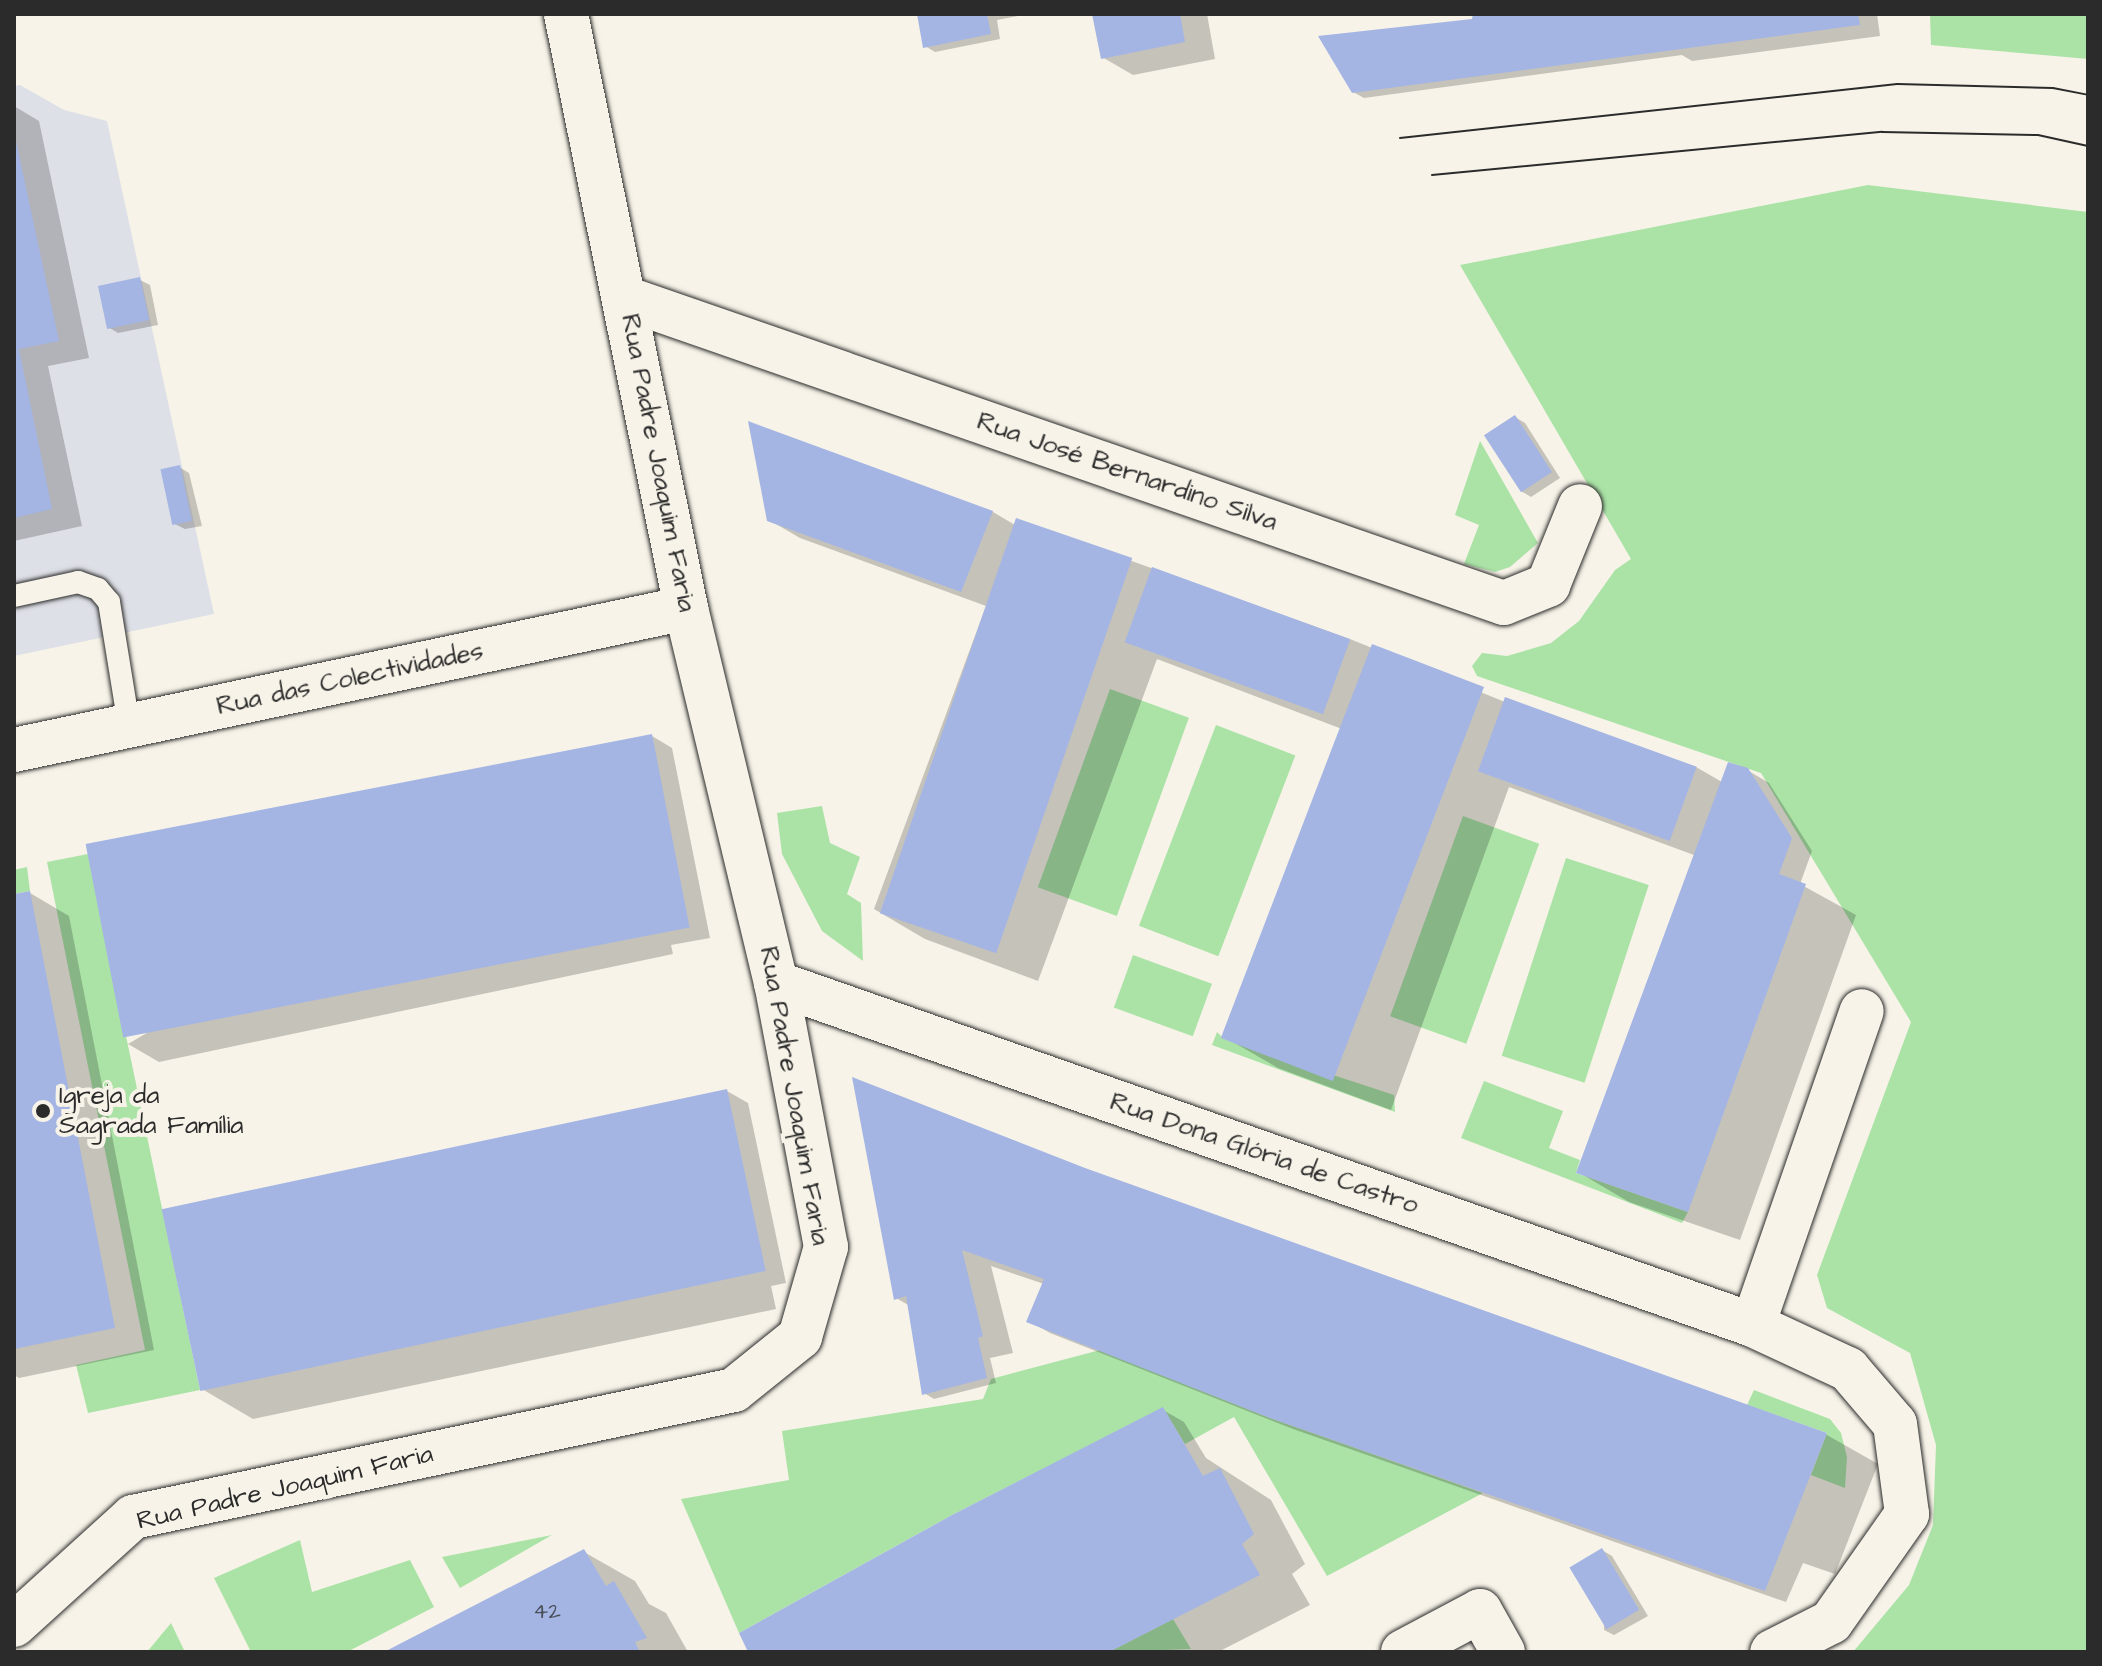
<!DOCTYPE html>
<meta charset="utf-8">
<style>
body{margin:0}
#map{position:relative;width:2102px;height:1666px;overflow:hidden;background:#f7f3e8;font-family:"Architects Daughter",sans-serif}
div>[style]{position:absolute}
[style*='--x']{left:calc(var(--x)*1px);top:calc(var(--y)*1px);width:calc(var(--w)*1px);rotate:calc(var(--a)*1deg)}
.built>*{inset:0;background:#dee0e7}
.green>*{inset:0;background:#abe3a7;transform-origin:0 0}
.shadow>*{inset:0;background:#0003}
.building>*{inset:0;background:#a4b5e4;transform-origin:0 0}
.roads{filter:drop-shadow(0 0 2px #2b2b2b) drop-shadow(0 0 2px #2b2b2b)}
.service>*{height:22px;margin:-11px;padding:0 11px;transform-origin:11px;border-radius:11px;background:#f7f3e8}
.minor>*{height:44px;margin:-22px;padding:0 22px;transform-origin:22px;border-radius:22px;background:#f7f3e8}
.tram>*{height:2px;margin:-1px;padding:0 1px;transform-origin:1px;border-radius:1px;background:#2b2b2b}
.dots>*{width:22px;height:22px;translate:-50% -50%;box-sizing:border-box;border:4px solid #f7f3e8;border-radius:50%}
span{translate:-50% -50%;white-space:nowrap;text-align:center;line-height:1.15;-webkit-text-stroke:8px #f7f3e8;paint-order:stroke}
.number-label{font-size:22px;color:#494e59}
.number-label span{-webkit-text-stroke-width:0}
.street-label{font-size:26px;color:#2b2b2b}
.poi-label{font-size:26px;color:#2b2b2b}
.left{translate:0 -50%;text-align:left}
.frame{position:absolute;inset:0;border:16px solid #2b2b2b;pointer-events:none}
</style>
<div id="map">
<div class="built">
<div style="clip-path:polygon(20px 85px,64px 110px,107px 121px,214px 614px,14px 656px,14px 86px)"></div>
</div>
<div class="green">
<div style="clip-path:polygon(2088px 14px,2088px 59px,1931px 45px,1930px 15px)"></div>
<div style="clip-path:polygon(1868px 185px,2088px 212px,2088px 1652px,1853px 1652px,1909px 1585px,1933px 1525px,1936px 1445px,1910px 1353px,1827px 1308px,1817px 1275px,1911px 1022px,1761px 773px,1477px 676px,1472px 666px,1482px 653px,1507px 656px,1551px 643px,1579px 621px,1615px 570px,1631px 559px,1460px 265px)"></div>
<div style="clip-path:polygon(1480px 441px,1538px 543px,1510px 567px,1495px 572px,1464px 564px,1479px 525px,1455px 515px)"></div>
<div style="left:1110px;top:689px;width:84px;height:211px;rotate:20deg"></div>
<div style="left:1216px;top:725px;width:85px;height:215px;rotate:21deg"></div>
<div style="clip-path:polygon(822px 806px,830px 843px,860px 857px,847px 894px,861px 903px,863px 961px,822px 931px,782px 854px,777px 813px)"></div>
<div style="left:1463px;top:816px;width:81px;height:213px;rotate:20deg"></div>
<div style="clip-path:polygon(88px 854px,200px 1390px,88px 1413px,76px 1365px,145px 1350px,47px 862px)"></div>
<div style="left:1566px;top:858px;width:87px;height:208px;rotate:18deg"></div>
<div style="clip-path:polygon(27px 867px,30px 891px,14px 894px,14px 870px)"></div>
<div style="left:1133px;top:955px;width:84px;height:56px;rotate:20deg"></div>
<div style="clip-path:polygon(1217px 1032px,1224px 1039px,1394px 1095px,1395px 1112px,1212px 1045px)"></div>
<div style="clip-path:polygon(1484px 1081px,1563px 1111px,1549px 1148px,1580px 1160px,1576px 1173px,1688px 1212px,1682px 1223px,1461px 1138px)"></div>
<div style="clip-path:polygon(1100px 1350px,1270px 1418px,1483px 1493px,1327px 1576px,1234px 1417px,1185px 1444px,1163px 1408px,952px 1515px,739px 1633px,681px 1499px,789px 1480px,782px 1431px,983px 1399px,991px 1379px)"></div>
<div style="clip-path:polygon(1754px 1390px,1830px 1419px,1841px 1433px,1847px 1457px,1845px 1488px,1811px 1475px,1827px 1433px,1747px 1405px)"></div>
<div style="clip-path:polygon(552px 1535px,460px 1588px,442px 1557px)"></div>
<div style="clip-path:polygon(300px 1540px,312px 1592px,410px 1560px,434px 1607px,347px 1652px,251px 1652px,214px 1578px)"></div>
<div style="clip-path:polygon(1173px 1619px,1191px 1649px,1109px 1652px)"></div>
<div style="clip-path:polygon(171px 1623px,185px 1652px,147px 1652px)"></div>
</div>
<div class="shadow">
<div style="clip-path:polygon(919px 14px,1028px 14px,997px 20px,1000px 39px,935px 52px,925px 46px)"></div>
<div style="clip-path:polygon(1094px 14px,1207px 14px,1215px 59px,1133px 75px,1102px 57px)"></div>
<div style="clip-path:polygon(1475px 14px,1877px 14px,1880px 36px,1692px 61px,1682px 55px,1364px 98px,1353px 92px,1474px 21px)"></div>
<div style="clip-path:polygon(14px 106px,39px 121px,89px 358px,48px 366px,82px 526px,14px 541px)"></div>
<div style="clip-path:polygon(140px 280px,150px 285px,158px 325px,118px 333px,108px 327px)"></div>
<div style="clip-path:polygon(1515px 417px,1525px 423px,1560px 478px,1531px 497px,1521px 491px)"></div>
<div style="clip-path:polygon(751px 424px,993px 512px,1015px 525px,1017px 520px,1350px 639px,1505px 702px,1696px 767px,1722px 782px,1747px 770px,1769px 783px,1812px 851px,1800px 884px,1856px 915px,1740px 1240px,1629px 1202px,1578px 1172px,1694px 855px,1509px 787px,1391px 1110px,1278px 1068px,1226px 1038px,1342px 729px,1157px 659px,1038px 981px,925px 939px,874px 909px,986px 606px,800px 538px,769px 520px)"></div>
<div style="clip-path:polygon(179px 467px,189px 473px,202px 526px,185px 529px,175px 524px)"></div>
<div style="clip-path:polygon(652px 736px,672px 748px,710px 938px,671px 945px,673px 954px,159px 1062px,128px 1044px)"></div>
<div style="clip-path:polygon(30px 893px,69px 916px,154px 1350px,19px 1378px,14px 1375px,14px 896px)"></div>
<div style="clip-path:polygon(855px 1080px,1085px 1169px,1827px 1435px,1878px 1464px,1835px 1574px,1803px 1563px,1786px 1602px,1293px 1429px,1050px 1333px,1029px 1321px,1044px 1284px,991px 1266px,1013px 1353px,990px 1358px,996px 1383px,934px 1399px,924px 1393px,910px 1306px,896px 1298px)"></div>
<div style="clip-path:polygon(727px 1091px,748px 1103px,786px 1283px,771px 1286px,776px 1309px,253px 1419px,202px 1389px)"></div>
<div style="clip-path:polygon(1163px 1410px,1184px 1422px,1206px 1458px,1271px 1500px,1305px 1564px,1292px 1574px,1310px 1605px,1218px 1652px,750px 1652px)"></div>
<div style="clip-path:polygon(1602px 1550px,1612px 1556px,1648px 1616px,1614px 1635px,1604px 1630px)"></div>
<div style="clip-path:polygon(584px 1552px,635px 1581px,649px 1604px,666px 1613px,688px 1652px,391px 1652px)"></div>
</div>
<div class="building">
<div style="clip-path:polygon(917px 14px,987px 14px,991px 34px,923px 48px)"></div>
<div style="clip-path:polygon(1092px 14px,1180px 14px,1185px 42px,1101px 59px)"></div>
<div style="clip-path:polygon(1473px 14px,1858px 14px,1860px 25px,1352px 93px,1318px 36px,1472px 19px)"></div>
<div style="clip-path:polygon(14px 132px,59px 341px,19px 349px,52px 509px,14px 518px)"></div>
<div style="left:140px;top:277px;width:44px;height:43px;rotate:78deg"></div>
<div style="left:1515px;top:415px;width:68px;height:37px;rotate:57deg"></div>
<div style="clip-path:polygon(748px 421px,993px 511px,961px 592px,767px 521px)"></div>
<div style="left:180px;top:465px;width:57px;height:20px;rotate:78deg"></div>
<div style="left:1016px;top:518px;width:123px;height:418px;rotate:19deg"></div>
<div style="left:1152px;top:567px;width:211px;height:80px;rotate:20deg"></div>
<div style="left:1372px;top:644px;width:120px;height:422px;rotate:21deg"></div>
<div style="left:1505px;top:697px;width:204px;height:79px;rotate:20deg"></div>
<div style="left:652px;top:734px;width:197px;height:577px;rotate:79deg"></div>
<div style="clip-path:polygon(1728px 762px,1748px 768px,1792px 838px,1779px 874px,1806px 884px,1688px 1212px,1576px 1173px)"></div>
<div style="clip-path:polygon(30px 891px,115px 1328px,14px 1349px,14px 894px)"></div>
<div style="clip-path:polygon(852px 1077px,1085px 1168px,1827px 1433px,1765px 1591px,1270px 1418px,1026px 1322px,1044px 1279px,962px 1250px,983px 1336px,978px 1338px,987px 1378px,922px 1395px,906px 1296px,894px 1300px)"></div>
<div style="left:727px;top:1089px;width:186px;height:578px;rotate:78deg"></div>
<div style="clip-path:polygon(1163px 1407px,1203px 1476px,1220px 1468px,1254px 1534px,1242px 1544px,1260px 1575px,1109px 1652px,748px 1652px,739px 1633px,952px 1515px)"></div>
<div style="left:1602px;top:1548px;width:72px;height:38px;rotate:59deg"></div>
<div style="clip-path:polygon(584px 1549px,606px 1586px,614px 1581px,647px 1638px,635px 1642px,640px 1652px,384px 1652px)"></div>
</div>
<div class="roads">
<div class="service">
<div style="--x:14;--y:596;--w:66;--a:-12.3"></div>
<div style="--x:78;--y:582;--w:21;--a:19"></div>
<div style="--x:98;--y:589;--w:17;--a:50"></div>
<div style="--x:109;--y:602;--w:126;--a:80.8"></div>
</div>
<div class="minor">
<div style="--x:625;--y:298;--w:930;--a:19.14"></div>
<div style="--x:1504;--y:603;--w:48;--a:-22.2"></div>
<div style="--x:1548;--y:585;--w:85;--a:-67.9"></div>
<div style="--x:14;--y:750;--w:687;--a:-11.93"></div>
<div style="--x:776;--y:983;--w:1035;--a:19.29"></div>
<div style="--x:1753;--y:1325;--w:105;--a:24.9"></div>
<div style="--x:1848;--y:1369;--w:72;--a:49.5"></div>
<div style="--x:1895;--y:1424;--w:91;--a:82.4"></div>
<div style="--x:1907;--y:1514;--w:132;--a:125.1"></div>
<div style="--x:1831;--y:1622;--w:66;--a:153"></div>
<div style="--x:1753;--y:1325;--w:332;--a:-70.9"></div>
<div style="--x:14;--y:1625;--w:161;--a:-42.2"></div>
<div style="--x:133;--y:1517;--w:614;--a:-11.93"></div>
<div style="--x:734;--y:1390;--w:85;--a:-38.8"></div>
<div style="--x:800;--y:1337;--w:94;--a:-73.9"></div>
<div style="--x:826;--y:1247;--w:269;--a:-100.7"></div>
<div style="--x:776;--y:983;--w:386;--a:-103.5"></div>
<div style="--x:686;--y:608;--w:606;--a:-101.42"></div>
<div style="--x:1403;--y:1652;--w:87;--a:-28"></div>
<div style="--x:1480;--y:1611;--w:47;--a:60.7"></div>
</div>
</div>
<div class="tram">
<div style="--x:1400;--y:138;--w:500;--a:-6.2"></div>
<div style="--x:1897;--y:84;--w:156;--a:1.5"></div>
<div style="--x:2053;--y:88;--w:36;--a:11"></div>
<div style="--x:1432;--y:175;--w:452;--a:-5.5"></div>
<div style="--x:1882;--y:132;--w:156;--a:1.1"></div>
<div style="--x:2038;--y:135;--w:51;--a:12.4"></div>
</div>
<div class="dots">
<div style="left:43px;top:1111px;background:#2b2b2b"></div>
</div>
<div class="number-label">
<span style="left:547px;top:1612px">42</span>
</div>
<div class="street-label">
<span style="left:658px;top:463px;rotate:79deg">Rua Padre Joaquim Faria</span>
<span style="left:1127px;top:472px;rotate:19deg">Rua José Bernardino Silva</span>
<span style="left:350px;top:679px;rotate:-12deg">Rua das Colectividades</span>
<span style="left:794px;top:1096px;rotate:80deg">Rua Padre Joaquim Faria</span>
<span style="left:1264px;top:1154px;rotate:19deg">Rua Dona Glória de Castro</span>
<span style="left:285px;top:1488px;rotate:-13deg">Rua Padre Joaquim Faria</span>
</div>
<div class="poi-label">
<span class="left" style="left:59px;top:1111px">Igreja da<br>Sagrada Família</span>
</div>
<div class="frame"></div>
</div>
